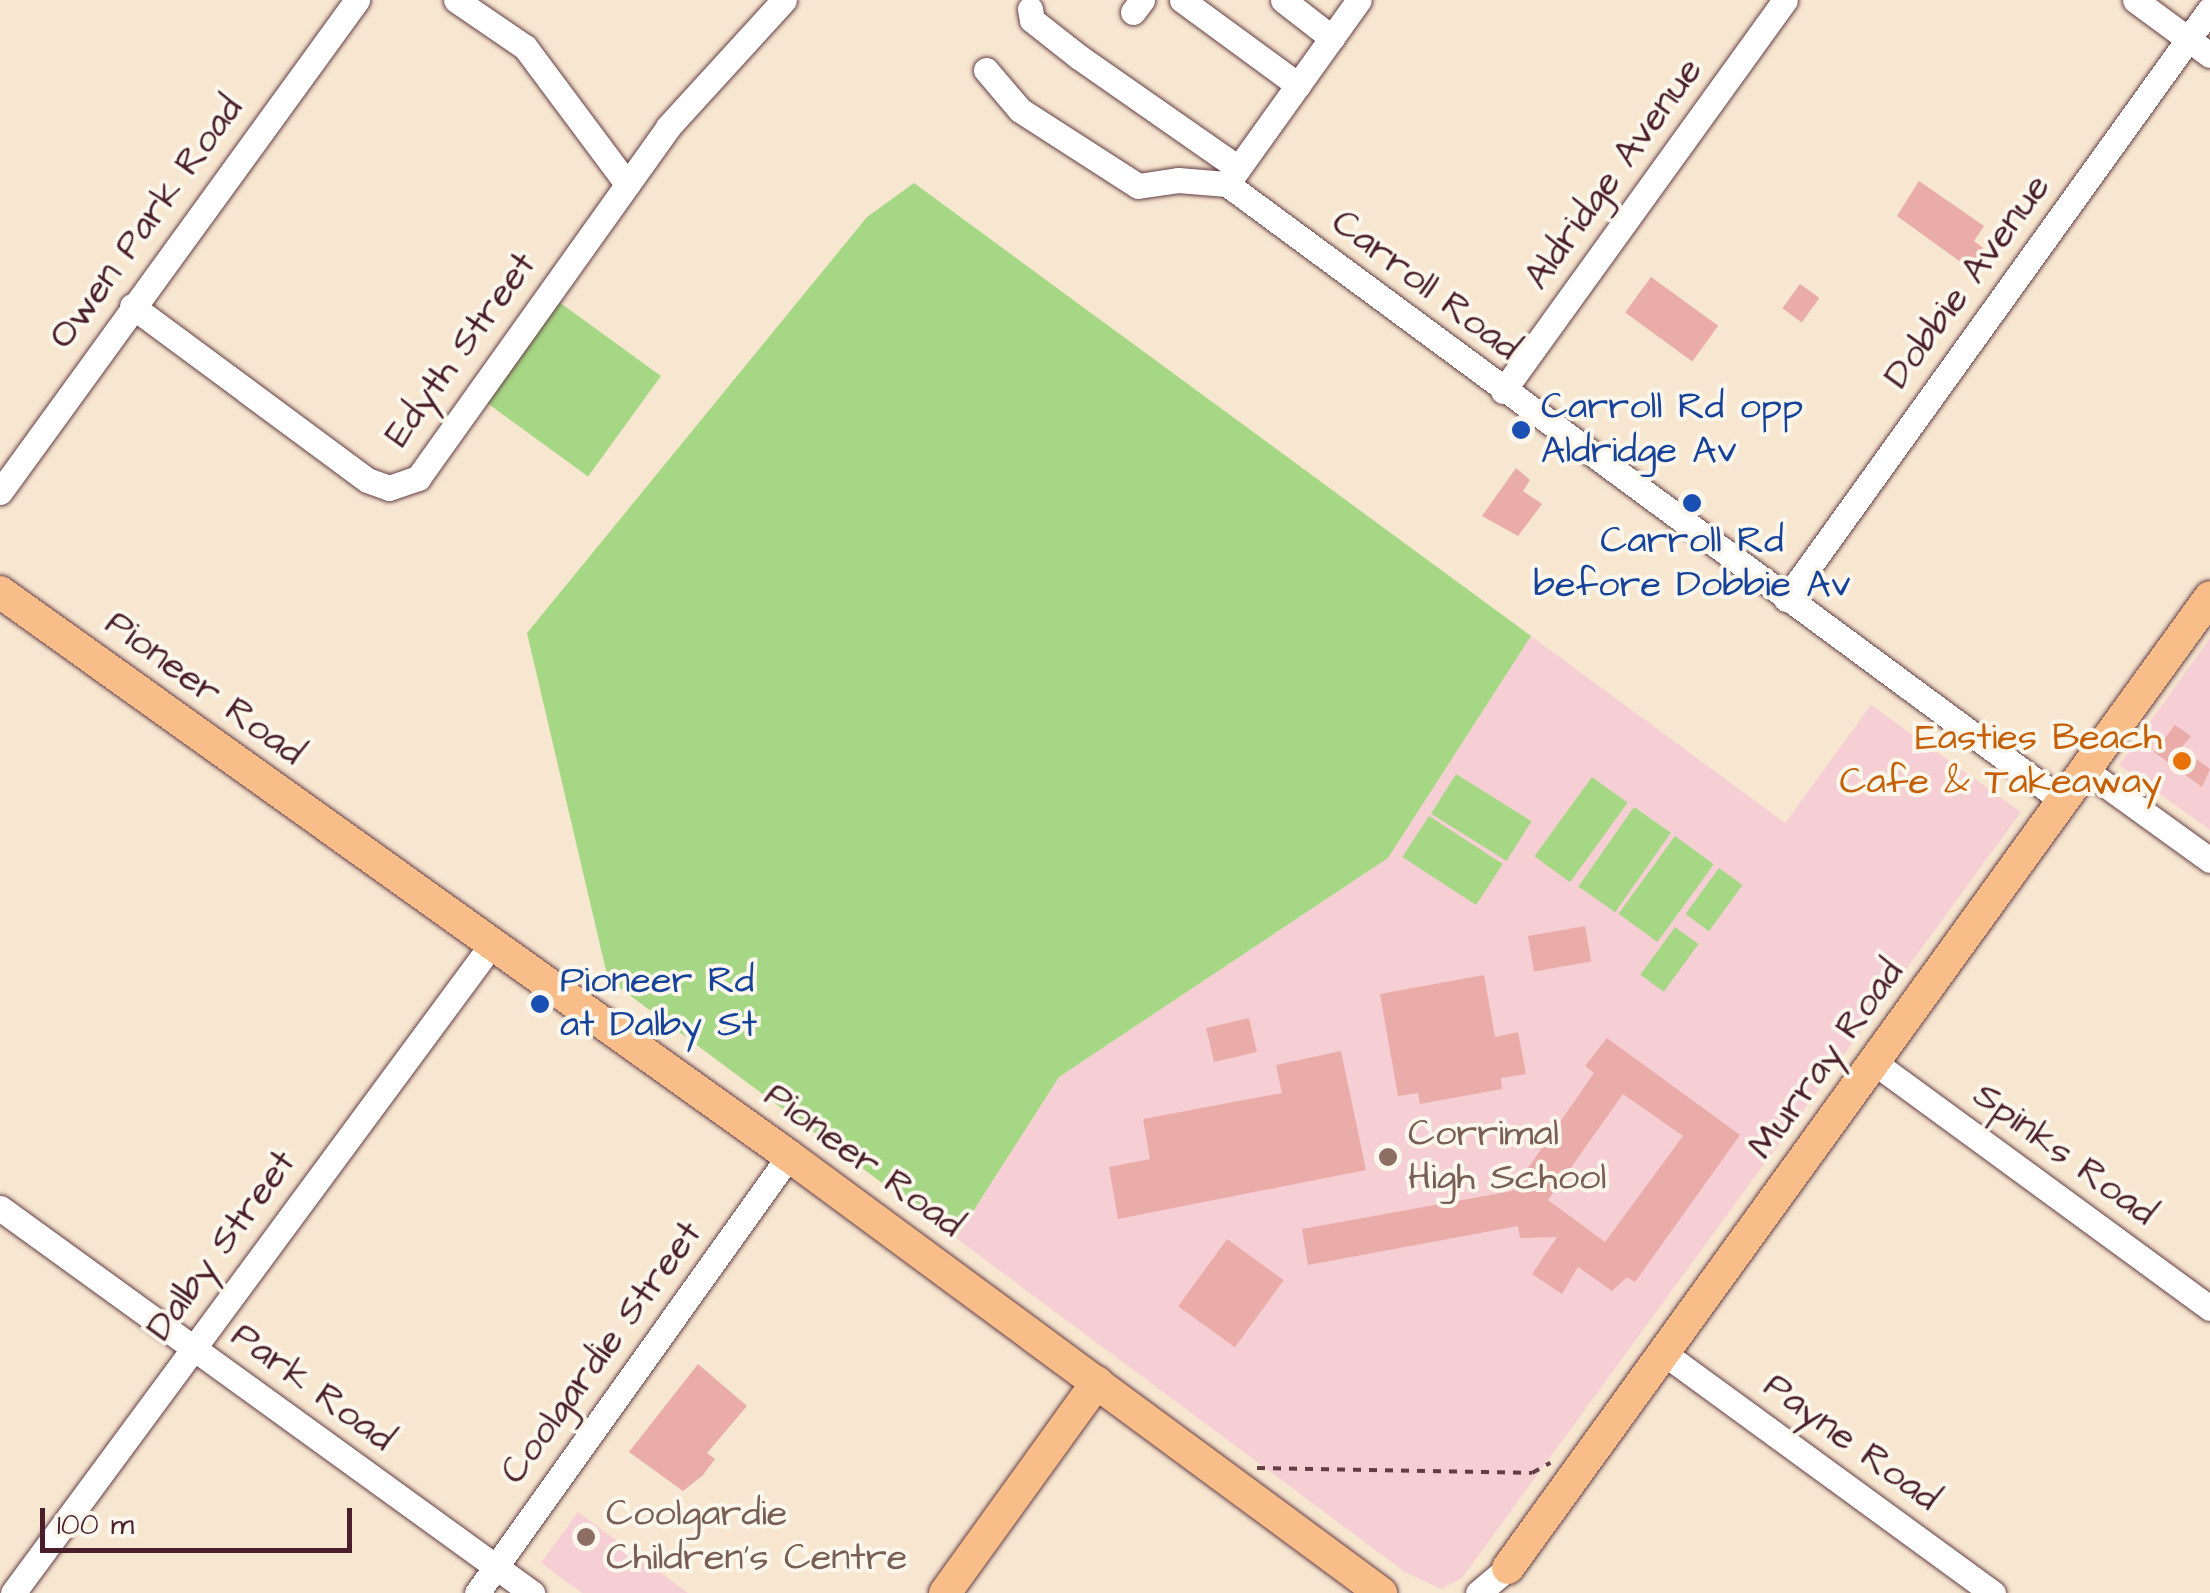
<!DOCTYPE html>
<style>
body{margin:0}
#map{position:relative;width:2210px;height:1593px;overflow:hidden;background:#f7e6d0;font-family:"Architects Daughter",sans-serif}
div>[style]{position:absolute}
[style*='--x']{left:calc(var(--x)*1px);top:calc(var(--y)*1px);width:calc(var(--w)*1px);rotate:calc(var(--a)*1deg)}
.built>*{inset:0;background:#f6cfd5}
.green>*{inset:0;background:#a6d785;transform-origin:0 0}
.building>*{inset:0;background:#eaaca8;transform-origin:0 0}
.path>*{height:4px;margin-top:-2px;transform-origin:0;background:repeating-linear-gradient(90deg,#643d44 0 8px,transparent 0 16px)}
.roads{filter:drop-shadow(0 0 2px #643d44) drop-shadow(0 0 2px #643d44)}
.minor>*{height:25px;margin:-12.5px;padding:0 12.5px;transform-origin:12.5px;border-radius:12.5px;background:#fff}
.major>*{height:32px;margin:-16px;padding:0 16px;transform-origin:16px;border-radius:16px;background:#f8bd88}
.dots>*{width:28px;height:28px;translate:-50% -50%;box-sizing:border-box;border:5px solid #fbf7ec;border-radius:50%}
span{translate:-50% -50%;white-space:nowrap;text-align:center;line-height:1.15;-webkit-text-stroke:8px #fbf7ec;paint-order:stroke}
.street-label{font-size:38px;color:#4a1f2b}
.transit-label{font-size:38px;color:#164399}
.left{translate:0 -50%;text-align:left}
.food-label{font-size:38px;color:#c56008}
.right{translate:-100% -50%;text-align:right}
.education-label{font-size:38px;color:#785e54}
.scale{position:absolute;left:40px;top:1508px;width:312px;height:45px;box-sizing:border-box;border:5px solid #4a1f2b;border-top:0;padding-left:12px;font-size:30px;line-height:35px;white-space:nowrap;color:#4a1f2b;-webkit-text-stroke:8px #fbf7ec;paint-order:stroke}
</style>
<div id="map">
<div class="built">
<div style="clip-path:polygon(1531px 636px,1785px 823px,1871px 705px,2021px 812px,1462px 1578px,1441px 1589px,1405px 1572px,956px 1238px,1059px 1077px,1388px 858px)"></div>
<div style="clip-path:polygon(2210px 638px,2210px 830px,2119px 765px)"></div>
<div style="clip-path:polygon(578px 1512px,688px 1593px,582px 1593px,541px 1563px)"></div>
</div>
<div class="green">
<div style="clip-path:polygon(914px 183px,1531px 636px,1388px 858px,1059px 1077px,956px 1238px,608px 979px,527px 633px,867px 217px)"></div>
<div style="left:559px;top:302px;width:126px;height:124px;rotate:36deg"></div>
<div style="left:1456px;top:774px;width:89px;height:47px;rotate:32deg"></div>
<div style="left:1592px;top:777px;width:44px;height:98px;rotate:36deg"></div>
<div style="left:1634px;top:807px;width:45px;height:97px;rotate:35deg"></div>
<div style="left:1429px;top:816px;width:88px;height:49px;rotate:33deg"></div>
<div style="left:1675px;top:836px;width:48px;height:96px;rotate:36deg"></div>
<div style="left:1719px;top:868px;width:29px;height:57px;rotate:36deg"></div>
<div style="left:1675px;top:927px;width:29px;height:59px;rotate:36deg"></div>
</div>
<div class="building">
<div style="clip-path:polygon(1919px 181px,1984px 226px,1974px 241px,1983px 248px,1969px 268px,1897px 216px)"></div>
<div style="left:1651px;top:277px;width:83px;height:44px;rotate:36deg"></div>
<div style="left:1800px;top:284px;width:24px;height:30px;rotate:36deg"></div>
<div style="clip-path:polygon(1516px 468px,1530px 480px,1523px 491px,1542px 504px,1518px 536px,1482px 516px)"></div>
<div style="clip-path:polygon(2175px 725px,2191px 736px,2181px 748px,2210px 769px,2202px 787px,2154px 752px)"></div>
<div style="left:1585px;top:926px;width:36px;height:58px;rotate:80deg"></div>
<div style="clip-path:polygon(1484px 975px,1495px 1037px,1518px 1032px,1526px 1074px,1501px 1078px,1502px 1089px,1420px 1104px,1418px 1093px,1398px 1096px,1380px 994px)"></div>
<div style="left:1249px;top:1018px;width:35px;height:44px;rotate:77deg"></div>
<div style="clip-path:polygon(evenodd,1607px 1038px,1740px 1135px,1635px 1282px,1627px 1277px,1612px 1291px,1578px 1267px,1562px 1294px,1532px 1274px,1557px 1237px,1520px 1238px,1518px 1226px,1308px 1265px,1302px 1229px,1512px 1191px,1594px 1073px,1585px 1066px,1607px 1038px,1623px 1094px,1683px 1136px,1605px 1242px,1548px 1200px,1623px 1094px)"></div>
<div style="clip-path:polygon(1341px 1051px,1366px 1170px,1118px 1219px,1109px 1167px,1150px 1159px,1143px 1119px,1282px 1093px,1276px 1065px)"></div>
<div style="left:1227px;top:1239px;width:70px;height:83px;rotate:36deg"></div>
<div style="clip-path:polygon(698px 1364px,747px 1406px,707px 1453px,715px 1459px,703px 1475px,683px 1491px,629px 1452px)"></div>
</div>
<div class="path">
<div style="--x:1257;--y:1468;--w:275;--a:1"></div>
<div style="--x:1532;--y:1473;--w:21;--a:-29"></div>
</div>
<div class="roads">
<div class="minor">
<div style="--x:456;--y:0;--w:83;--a:34.3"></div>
<div style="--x:525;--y:47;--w:171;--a:53.3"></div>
<div style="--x:1182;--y:0;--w:144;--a:36.2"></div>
<div style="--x:1283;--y:0;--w:62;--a:37.8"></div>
<div style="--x:2135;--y:0;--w:93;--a:36.3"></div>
<div style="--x:1030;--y:9;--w:11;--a:80"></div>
<div style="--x:1032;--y:20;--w:60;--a:38.2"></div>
<div style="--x:1079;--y:57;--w:194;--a:34.9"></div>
<div style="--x:1133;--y:12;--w:15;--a:-53"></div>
<div style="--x:986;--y:70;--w:52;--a:49.6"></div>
<div style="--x:1020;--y:110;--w:140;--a:32.8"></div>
<div style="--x:1138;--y:186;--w:40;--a:-8.5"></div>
<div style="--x:1178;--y:180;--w:49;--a:4.7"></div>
<div style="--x:1230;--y:180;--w:221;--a:-54.4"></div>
<div style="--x:1227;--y:184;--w:1039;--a:36.43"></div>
<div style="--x:132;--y:306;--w:292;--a:36.5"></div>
<div style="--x:367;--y:480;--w:23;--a:20"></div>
<div style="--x:389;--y:488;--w:31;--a:-19"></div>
<div style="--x:418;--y:478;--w:431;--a:-54.5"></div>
<div style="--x:668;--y:127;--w:172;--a:-47.6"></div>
<div style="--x:1503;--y:391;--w:482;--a:-54.2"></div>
<div style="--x:0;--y:492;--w:608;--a:-54.03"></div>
<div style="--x:1786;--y:599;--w:727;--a:-54.3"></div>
<div style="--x:2085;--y:770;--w:154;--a:35.8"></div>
<div style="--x:1875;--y:1063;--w:415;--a:36.2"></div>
<div style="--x:0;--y:1208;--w:657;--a:35.89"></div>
<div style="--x:1665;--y:1354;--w:406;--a:36.1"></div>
<div style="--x:13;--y:1593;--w:807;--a:-53.57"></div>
<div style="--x:477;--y:1593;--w:537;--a:-54.47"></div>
<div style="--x:1478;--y:1593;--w:39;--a:-40"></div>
</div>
<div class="major">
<div style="--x:0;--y:592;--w:970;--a:35.56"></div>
<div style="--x:789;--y:1156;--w:736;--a:36.43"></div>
<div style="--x:1508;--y:1568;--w:1198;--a:-54.13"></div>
<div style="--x:945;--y:1593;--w:260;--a:-54.2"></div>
</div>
</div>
<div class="dots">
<div style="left:1521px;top:430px;background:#1a4fb4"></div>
<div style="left:1692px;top:503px;background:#1a4fb4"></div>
<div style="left:2182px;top:761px;background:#e8710a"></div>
<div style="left:540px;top:1004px;background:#1a4fb4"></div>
<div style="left:1388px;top:1157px;background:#8d6e63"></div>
<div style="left:586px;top:1537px;background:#8d6e63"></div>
</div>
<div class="street-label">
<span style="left:1614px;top:174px;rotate:-54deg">Aldridge Avenue</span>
<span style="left:147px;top:223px;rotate:-54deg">Owen Park Road</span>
<span style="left:1968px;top:282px;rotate:-54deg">Dobbie Avenue</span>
<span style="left:1425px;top:286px;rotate:37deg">Carroll Road</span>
<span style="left:461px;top:350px;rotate:-54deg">Edyth Street</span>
<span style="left:204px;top:689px;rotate:36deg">Pioneer Road</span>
<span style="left:1827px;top:1060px;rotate:-54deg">Murray Road</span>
<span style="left:2064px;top:1155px;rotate:36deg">Spinks Road</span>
<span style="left:863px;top:1161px;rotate:36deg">Pioneer Road</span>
<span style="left:222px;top:1246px;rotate:-54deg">Dalby Street</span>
<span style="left:602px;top:1353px;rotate:-54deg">Coolgardie Street</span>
<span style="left:312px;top:1388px;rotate:36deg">Park Road</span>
<span style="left:1851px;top:1443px;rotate:36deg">Payne Road</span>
</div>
<div class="transit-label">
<span class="left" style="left:1541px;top:430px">Carroll Rd opp<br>Aldridge Av</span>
<span style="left:1692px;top:564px">Carroll Rd<br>before Dobbie Av</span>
<span class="left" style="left:560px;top:1004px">Pioneer Rd<br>at Dalby St</span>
</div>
<div class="food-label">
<span class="right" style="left:2162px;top:761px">Easties Beach<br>Cafe &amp; Takeaway</span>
</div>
<div class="education-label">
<span class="left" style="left:1408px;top:1157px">Corrimal<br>High School</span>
<span class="left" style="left:606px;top:1537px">Coolgardie<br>Children's Centre</span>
</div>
<div class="scale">100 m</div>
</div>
